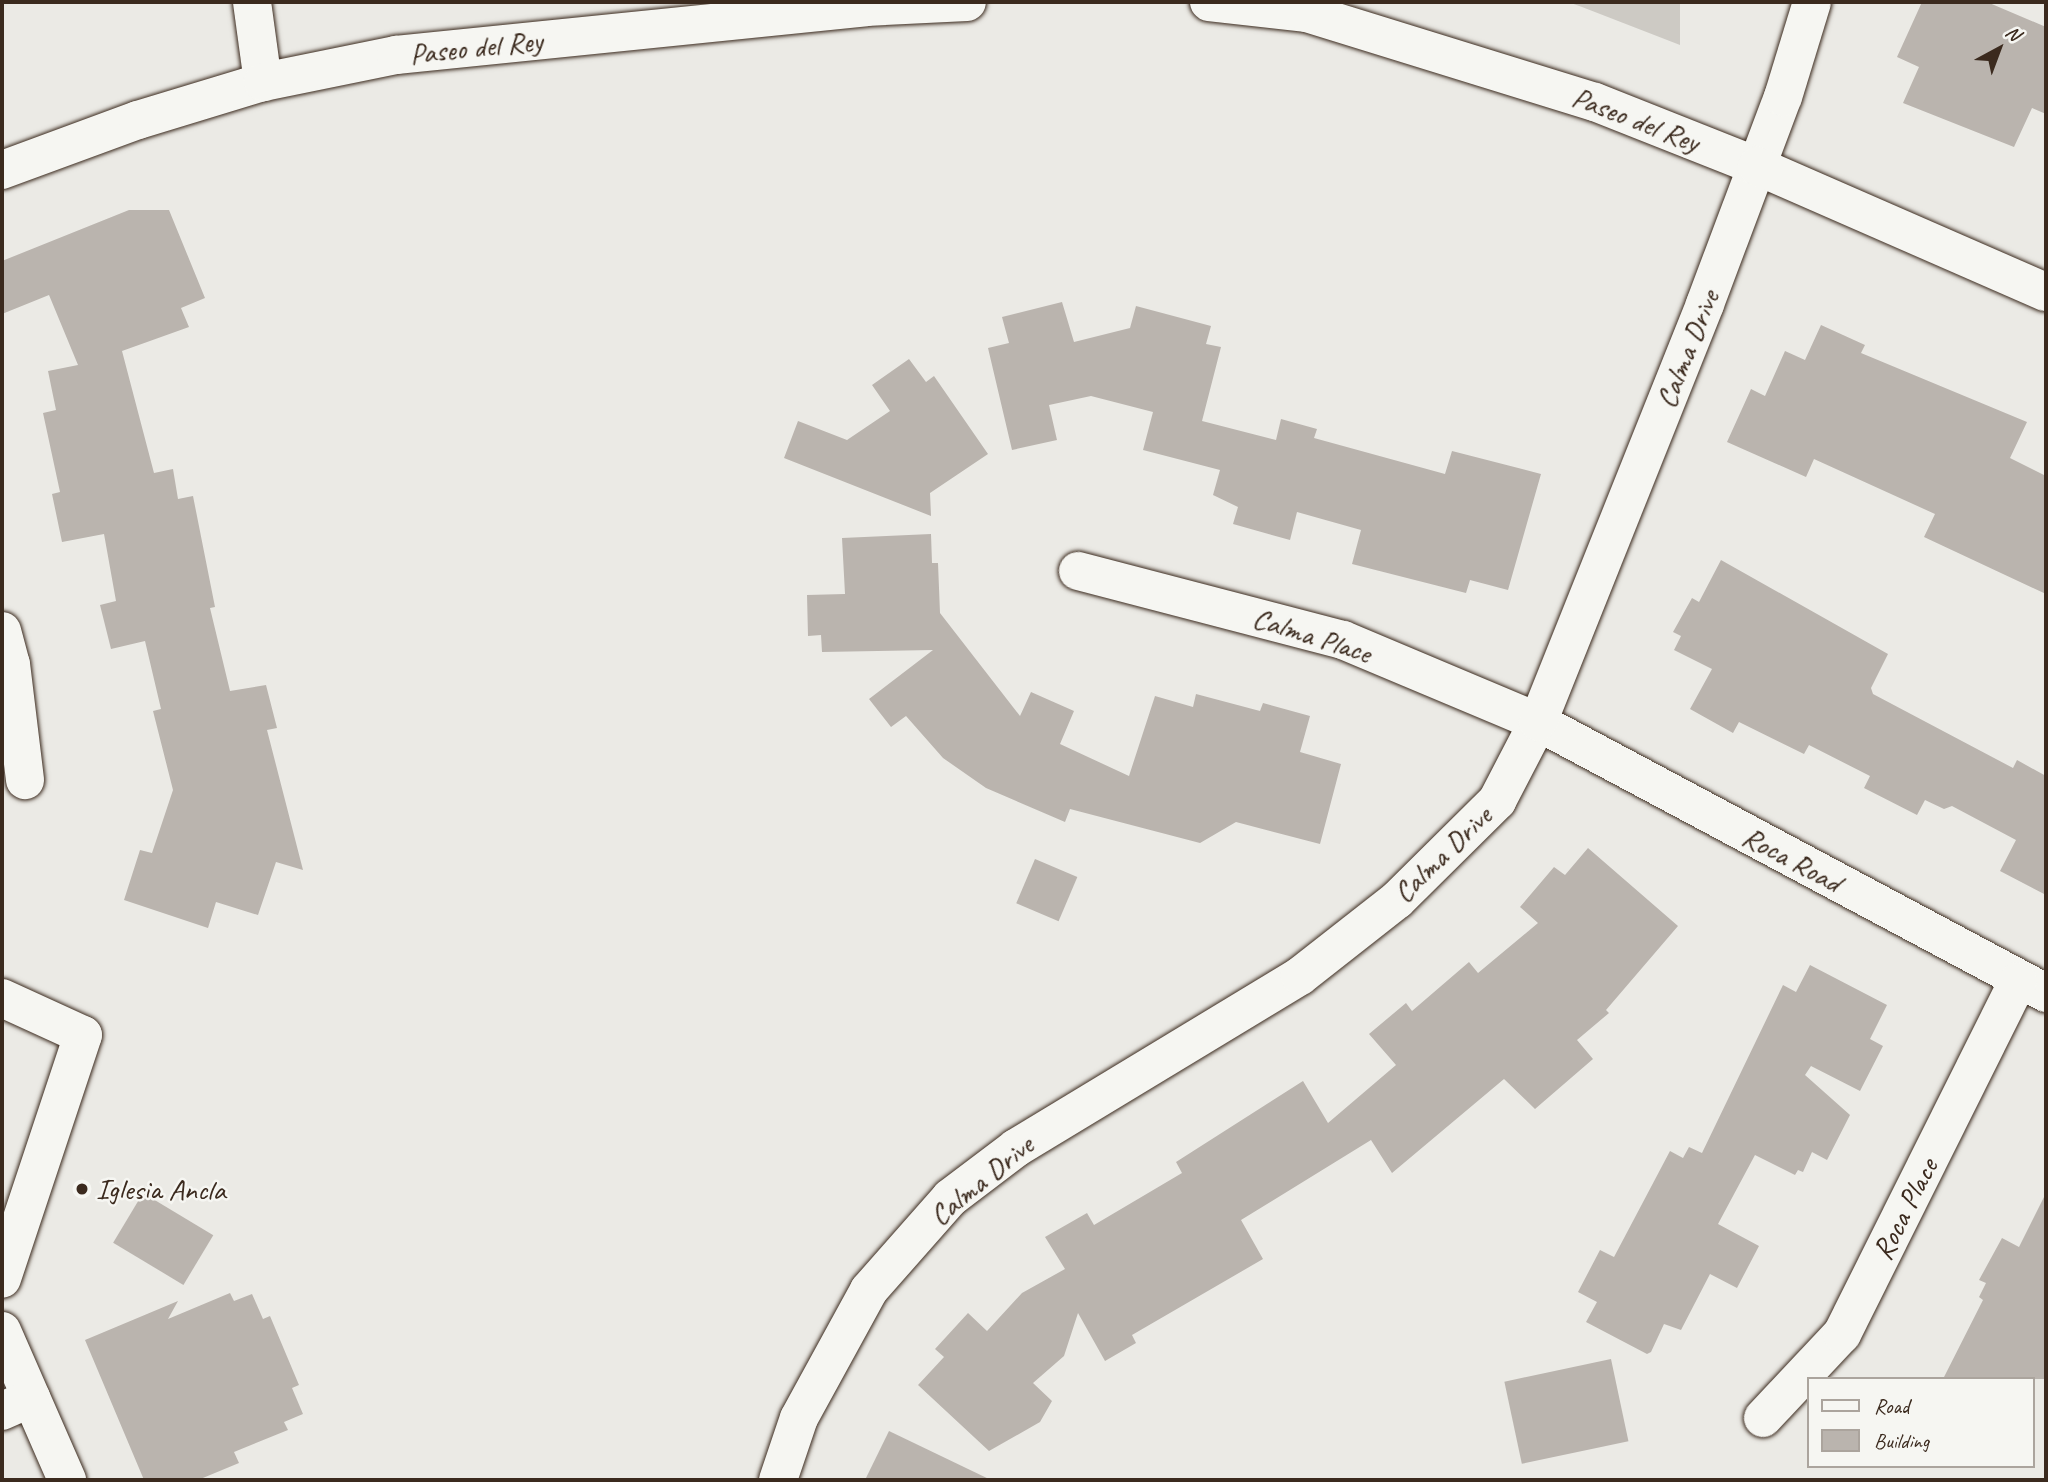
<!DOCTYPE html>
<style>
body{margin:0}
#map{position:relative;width:2048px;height:1482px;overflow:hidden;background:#ebeae5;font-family:Caveat,sans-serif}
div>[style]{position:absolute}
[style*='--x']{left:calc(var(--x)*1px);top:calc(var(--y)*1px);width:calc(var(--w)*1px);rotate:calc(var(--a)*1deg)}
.green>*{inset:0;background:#cdcac4}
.building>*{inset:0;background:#bab4ae;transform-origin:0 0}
.roads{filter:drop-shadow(0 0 2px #3b2a1e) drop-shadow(0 0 2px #3b2a1e)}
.minor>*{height:38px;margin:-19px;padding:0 19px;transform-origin:19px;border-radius:19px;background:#f6f6f2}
.major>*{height:38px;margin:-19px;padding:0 19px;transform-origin:19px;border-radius:19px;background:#f6f6f2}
.dots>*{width:19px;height:19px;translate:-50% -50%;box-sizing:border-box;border:4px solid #f6f6f2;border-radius:50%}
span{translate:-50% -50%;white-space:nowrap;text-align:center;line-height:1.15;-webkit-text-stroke:5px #f6f6f2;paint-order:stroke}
.street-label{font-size:30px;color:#3b2a1e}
.poi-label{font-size:30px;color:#3b2a1e}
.left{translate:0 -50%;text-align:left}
.frame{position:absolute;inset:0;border:4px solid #3b2a1e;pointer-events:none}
.legend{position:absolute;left:1807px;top:1377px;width:228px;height:91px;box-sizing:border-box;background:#f6f6f2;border:2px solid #aba49d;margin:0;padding:9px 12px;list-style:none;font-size:21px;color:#3b2a1e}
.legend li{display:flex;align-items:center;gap:14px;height:35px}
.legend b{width:35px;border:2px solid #aba49d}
.north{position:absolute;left:1964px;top:14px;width:70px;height:70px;-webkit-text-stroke:5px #f6f6f2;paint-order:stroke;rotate:41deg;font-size:19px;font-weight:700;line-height:28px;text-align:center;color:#3b2a1e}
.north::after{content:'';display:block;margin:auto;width:24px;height:32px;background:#3b2a1e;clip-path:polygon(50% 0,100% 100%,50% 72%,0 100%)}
</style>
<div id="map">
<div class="green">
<div style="clip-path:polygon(1568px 2px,1680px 2px,1680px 45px,1582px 7px)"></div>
</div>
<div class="building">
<div style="clip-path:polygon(1922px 2px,1987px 2px,2046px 27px,2046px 114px,2032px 108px,2014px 147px,1903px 103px,1919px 67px,1897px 57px)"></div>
<div style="clip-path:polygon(129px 210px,169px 210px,205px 298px,181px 308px,189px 327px,122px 351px,154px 473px,173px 469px,178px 499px,193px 496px,215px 607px,210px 608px,230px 691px,266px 685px,277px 728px,267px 730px,303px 870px,276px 862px,258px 915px,216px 902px,208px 928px,124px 900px,140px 850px,152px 853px,173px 790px,153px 711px,161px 709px,145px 641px,111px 649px,100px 605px,116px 601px,104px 534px,62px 542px,52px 494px,60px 492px,43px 413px,56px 410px,48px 371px,78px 365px,49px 295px,2px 314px,2px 261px)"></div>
<div style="clip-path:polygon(1062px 302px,1074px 342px,1130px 328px,1136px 306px,1211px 326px,1206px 344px,1221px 347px,1202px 421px,1276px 440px,1281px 419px,1317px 429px,1314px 438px,1445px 474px,1452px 451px,1541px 474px,1508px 590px,1470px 580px,1466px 593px,1352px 564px,1361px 530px,1297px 512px,1290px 540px,1233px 524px,1238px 507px,1213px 495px,1220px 470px,1143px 450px,1153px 412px,1091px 396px,1049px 405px,1057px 440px,1012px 450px,988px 348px,1009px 343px,1002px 317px)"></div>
<div style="clip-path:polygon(1821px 325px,1865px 345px,1861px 353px,2027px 422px,2010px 458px,2046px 476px,2046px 594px,1924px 537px,1935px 514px,1814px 459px,1806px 477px,1727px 442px,1751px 389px,1765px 396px,1785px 351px,1805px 360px)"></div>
<div style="clip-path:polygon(909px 359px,926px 382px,934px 376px,988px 454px,930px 493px,931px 516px,784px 458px,798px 421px,847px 440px,890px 411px,872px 385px)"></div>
<div style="clip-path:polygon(931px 534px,932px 563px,938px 563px,940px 613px,1020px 716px,1031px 692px,1074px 711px,1060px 744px,1129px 776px,1155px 696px,1193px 707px,1196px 694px,1260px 711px,1263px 703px,1310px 716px,1300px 752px,1341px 764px,1320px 844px,1236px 822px,1200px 843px,1070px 809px,1065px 822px,986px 788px,943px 758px,906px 716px,891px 727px,869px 699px,933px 650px,822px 652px,821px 635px,808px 636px,807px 595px,845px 594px,842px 538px)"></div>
<div style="clip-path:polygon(1721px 560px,1888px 654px,1871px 688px,1873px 694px,2013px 768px,2017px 760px,2046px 776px,2046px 895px,2000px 871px,2016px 840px,1952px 806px,1944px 809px,1925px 800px,1917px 815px,1864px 788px,1870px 776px,1809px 745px,1804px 754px,1739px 722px,1733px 733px,1690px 709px,1712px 669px,1674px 650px,1681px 636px,1673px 632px,1692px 598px,1699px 602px)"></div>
<div style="clip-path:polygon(1588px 848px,1678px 926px,1606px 1010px,1609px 1013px,1577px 1040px,1593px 1059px,1535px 1109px,1504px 1079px,1392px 1173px,1371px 1140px,1241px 1220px,1263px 1259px,1132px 1335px,1136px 1343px,1105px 1361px,1078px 1313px,1064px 1356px,1033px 1383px,1052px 1401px,1040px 1422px,989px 1451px,918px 1385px,944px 1357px,935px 1349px,968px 1313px,987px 1331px,1022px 1293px,1065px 1269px,1045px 1237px,1087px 1213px,1094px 1225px,1182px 1173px,1176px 1162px,1303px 1081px,1328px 1123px,1396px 1065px,1369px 1034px,1406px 1003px,1412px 1011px,1469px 962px,1478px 973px,1538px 923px,1520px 907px,1554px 867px,1565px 875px)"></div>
<div style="left:1035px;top:859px;width:46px;height:48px;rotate:23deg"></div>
<div style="clip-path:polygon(1810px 965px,1887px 1005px,1870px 1039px,1883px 1046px,1860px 1091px,1811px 1066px,1805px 1075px,1850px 1115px,1827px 1160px,1812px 1152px,1803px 1172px,1798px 1170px,1795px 1175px,1755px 1155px,1718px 1224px,1759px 1246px,1737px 1288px,1710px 1274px,1681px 1330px,1664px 1324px,1651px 1352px,1647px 1354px,1586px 1322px,1597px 1302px,1578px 1292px,1600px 1250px,1614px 1257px,1670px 1151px,1683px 1158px,1689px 1147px,1702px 1153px,1783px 985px,1796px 992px)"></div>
<div style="left:143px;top:1193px;width:82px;height:58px;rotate:31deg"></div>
<div style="clip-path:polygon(2046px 1193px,2046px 1379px,1943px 1379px,1983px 1300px,1979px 1297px,1986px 1283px,1979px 1280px,2002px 1238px,2019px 1247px)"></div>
<div style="clip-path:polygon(230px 1293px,234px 1301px,252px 1294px,263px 1319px,270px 1316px,299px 1385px,292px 1388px,303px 1414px,284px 1422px,288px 1430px,234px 1452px,239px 1463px,198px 1480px,144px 1480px,85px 1340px,178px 1301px,168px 1319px)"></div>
<div style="left:1611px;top:1359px;width:84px;height:109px;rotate:78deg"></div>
<div style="clip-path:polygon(889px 1431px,991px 1480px,865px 1480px)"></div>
</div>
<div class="roads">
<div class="minor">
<div style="--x:252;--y:2;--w:81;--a:82.2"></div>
<div style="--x:1078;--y:571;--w:274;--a:14.6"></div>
<div style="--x:1343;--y:640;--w:212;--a:22.8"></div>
<div style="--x:1538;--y:722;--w:576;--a:28.08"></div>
<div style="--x:2;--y:631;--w:34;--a:75"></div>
<div style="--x:11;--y:664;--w:117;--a:83.1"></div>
<div style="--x:2;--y:998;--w:89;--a:24.6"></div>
<div style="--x:83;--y:1035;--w:257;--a:108.4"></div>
<div style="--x:2;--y:1331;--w:163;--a:66.4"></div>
<div style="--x:2;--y:1411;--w:32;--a:-24"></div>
<div style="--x:1763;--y:1418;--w:115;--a:-46.8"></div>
<div style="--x:1842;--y:1334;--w:394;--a:-63.5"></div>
<div style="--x:778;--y:1480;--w:65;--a:-71.3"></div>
<div style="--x:799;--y:1418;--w:146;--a:-61.3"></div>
<div style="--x:869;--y:1290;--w:123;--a:-48.6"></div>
<div style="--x:950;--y:1198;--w:83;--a:-37.1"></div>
<div style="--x:1016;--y:1148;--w:332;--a:-31.2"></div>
<div style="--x:1300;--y:976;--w:123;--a:-38.1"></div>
<div style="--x:1397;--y:900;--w:141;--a:-44.7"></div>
<div style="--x:1497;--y:801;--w:89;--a:-62.6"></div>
<div style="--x:1538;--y:722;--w:450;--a:-68.2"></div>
<div style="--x:1705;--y:304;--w:221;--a:-69.4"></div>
<div style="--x:1783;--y:97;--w:99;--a:-73"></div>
</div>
<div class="major">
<div style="--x:1209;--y:2;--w:99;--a:6.4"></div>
<div style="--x:1307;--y:13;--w:301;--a:17.2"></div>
<div style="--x:1595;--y:102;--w:174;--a:21.6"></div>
<div style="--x:1757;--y:166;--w:315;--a:23.6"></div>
<div style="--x:2;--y:170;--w:145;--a:-20.2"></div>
<div style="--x:138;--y:120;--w:131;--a:-16.9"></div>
<div style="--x:263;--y:82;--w:136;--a:-11.5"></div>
<div style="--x:396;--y:55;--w:472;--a:-5.8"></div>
<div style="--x:866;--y:7;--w:101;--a:-2.8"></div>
</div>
</div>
<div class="dots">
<div style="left:82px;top:1189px;background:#3b2a1e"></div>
</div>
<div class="street-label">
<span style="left:476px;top:47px;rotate:-6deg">Paseo del Rey</span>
<span style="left:1636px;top:119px;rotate:21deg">Paseo del Rey</span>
<span style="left:1687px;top:349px;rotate:-68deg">Calma Drive</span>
<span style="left:1312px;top:635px;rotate:18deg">Calma Place</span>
<span style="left:1442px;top:854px;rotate:-44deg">Calma Drive</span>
<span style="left:1792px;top:859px;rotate:28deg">Roca Road</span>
<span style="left:981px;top:1180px;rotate:-39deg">Calma Drive</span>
<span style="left:1905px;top:1209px;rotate:-63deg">Roca Place</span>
</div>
<div class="poi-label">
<span class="left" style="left:96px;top:1189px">Iglesia Ancla</span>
</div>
<div class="frame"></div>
<ul class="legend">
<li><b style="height:9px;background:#f6f6f2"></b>Road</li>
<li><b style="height:19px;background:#bab4ae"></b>Building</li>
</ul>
<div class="north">N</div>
</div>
